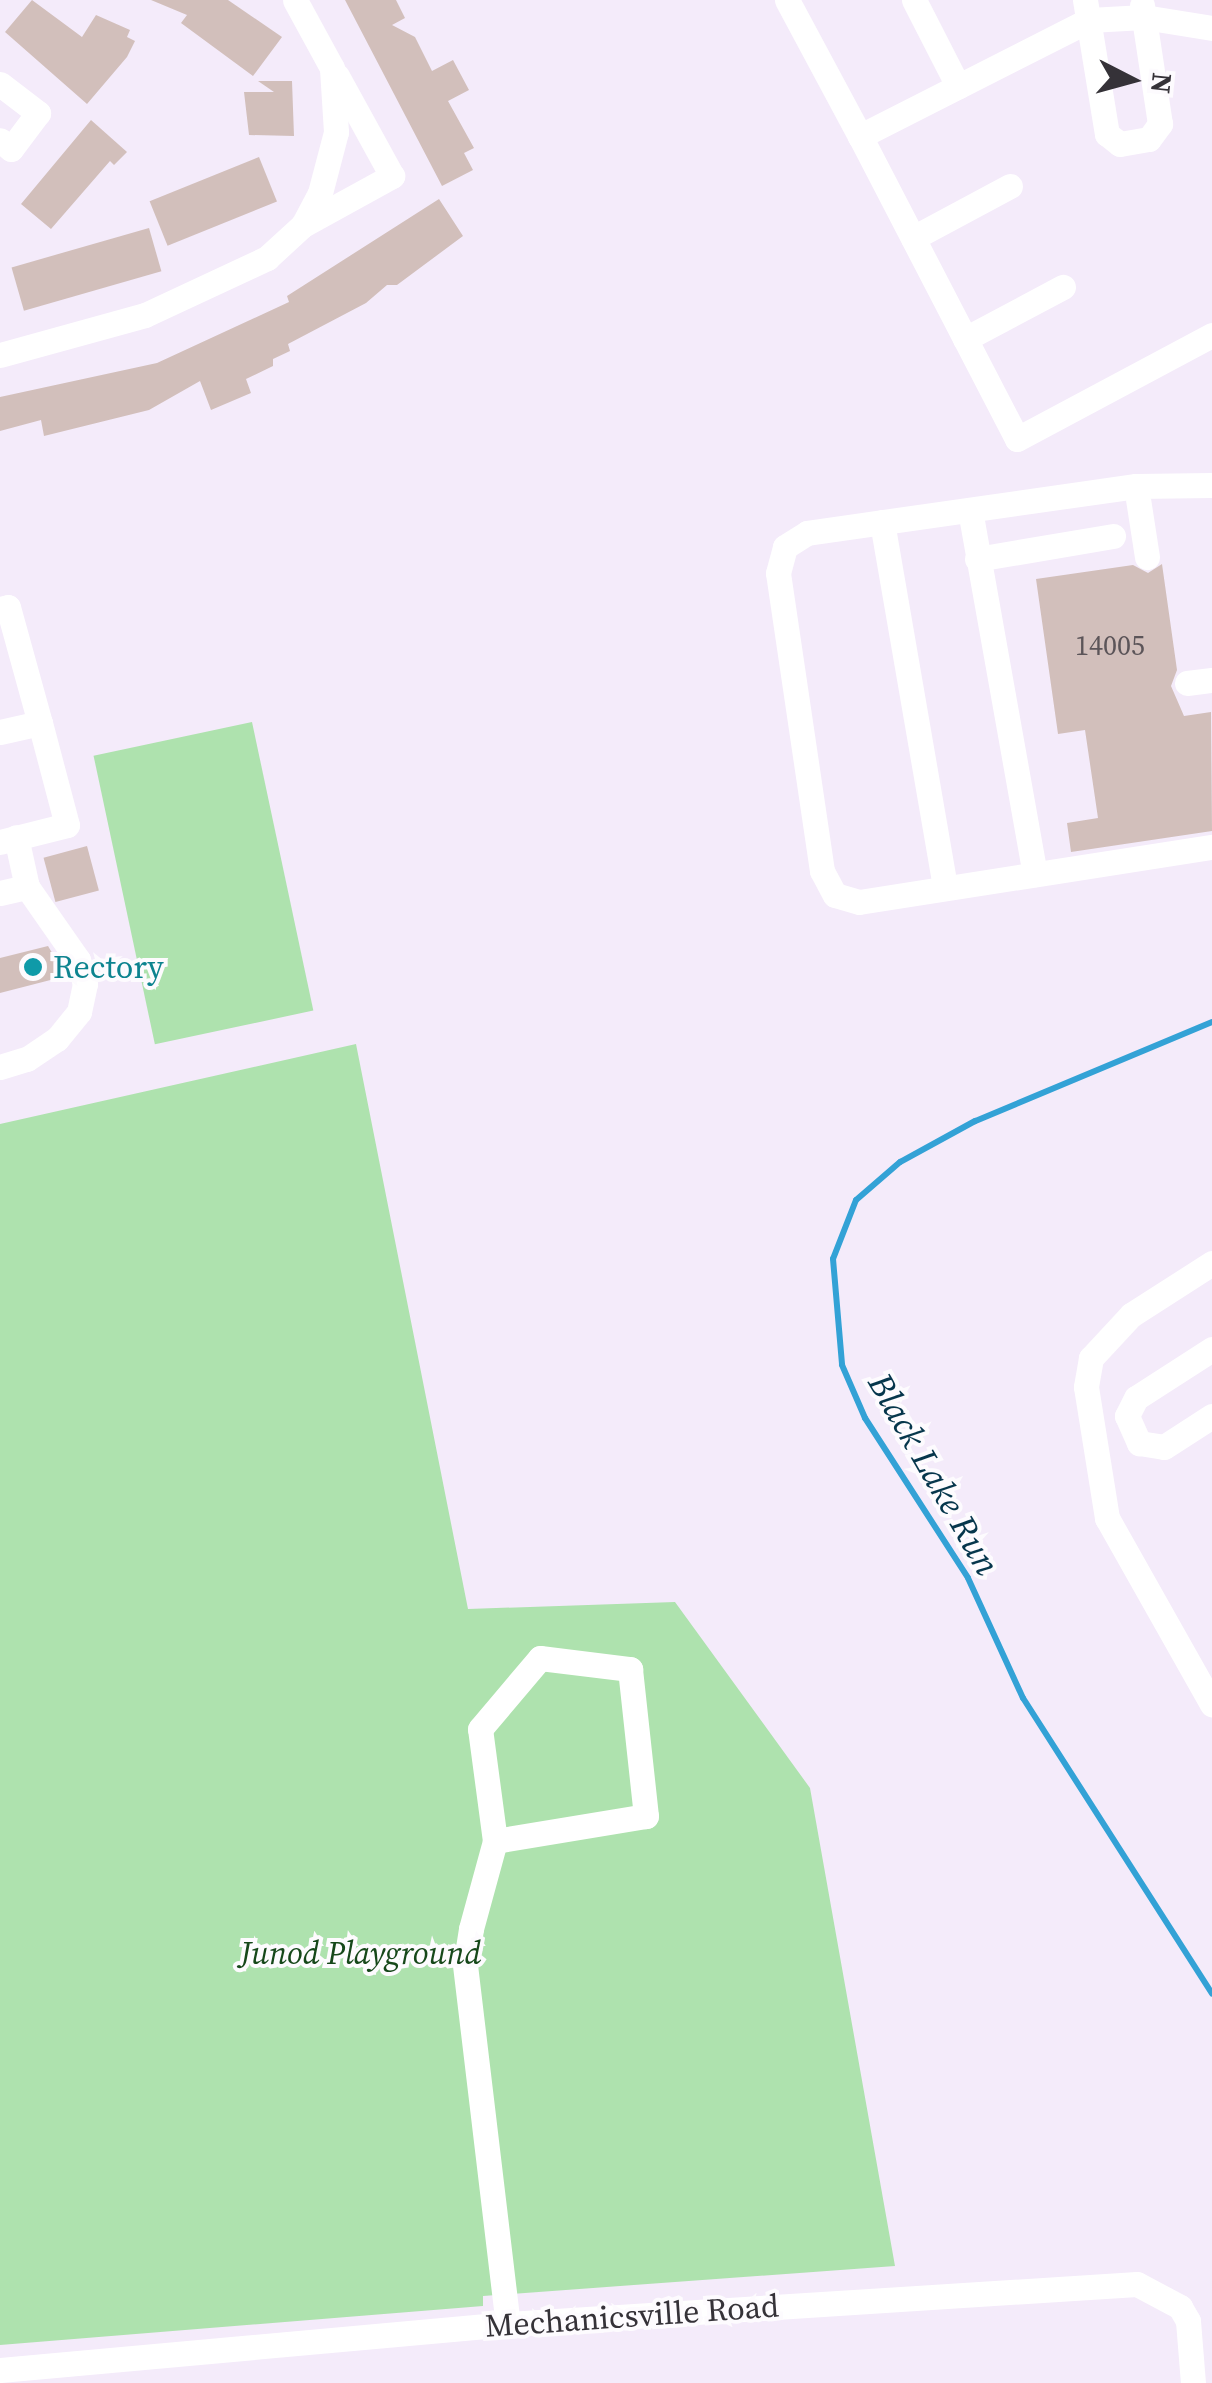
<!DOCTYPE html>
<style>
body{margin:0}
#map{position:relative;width:1212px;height:2383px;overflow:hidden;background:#f4ebfa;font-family:"Source Serif 4",serif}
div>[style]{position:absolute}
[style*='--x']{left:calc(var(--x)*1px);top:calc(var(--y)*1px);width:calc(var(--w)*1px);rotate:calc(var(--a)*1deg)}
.green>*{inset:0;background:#aee2ae;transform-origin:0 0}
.stream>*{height:6px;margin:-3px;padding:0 3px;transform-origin:3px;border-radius:3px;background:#33a2d6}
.building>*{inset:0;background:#d2bfbb;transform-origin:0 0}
.minor>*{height:25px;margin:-12.5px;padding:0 12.5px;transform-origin:12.5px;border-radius:12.5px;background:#fff}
.dots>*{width:28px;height:28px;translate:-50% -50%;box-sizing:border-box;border:5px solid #fdfbfe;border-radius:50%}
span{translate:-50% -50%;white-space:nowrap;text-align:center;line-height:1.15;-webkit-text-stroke:8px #fdfbfe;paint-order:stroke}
.number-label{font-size:28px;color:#5c5559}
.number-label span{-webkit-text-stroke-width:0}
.culture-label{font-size:32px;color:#0d838f}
.left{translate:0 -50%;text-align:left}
.park-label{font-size:32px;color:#16481a;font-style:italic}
.street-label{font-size:32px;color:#353238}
.water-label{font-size:35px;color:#06364c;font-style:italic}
.north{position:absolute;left:1082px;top:30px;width:100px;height:100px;-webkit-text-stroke:8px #fdfbfe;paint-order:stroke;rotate:96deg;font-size:28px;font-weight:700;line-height:40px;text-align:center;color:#353238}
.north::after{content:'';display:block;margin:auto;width:35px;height:45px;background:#353238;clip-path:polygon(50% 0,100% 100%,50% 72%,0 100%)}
</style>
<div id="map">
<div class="green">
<div style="left:252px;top:722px;width:295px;height:162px;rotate:78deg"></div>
<div style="clip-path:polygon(356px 1044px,468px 1609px,675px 1602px,810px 1788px,895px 2266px,483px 2296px,483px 2306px,0 2345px,0 1124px)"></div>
</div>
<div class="stream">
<div style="--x:1212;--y:1022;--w:257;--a:157.3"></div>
<div style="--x:975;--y:1121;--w:85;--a:151.3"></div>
<div style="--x:900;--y:1162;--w:58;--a:139.2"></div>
<div style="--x:856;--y:1200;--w:63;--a:111.3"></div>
<div style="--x:833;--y:1259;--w:106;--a:85.1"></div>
<div style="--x:842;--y:1365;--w:58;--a:66.5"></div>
<div style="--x:865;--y:1418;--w:190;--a:57.2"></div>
<div style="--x:968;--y:1578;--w:132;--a:65.4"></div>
<div style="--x:1023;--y:1698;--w:351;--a:57.4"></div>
</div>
<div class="building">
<div style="clip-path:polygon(32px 0,82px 37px,96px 15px,130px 30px,127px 37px,135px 41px,127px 57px,87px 104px,5px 32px)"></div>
<div style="clip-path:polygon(151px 0,228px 0,282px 37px,253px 76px,181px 23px,187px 15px)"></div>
<div style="clip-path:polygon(345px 0,396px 0,405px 18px,392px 25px,415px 37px,432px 71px,453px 60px,469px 90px,448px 101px,474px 148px,464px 153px,473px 170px,442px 186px)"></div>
<div style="clip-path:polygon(258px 81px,292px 81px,294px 136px,249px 135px,244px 92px,274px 92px)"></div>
<div style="clip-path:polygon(91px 120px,127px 152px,114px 165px,110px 161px,51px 229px,21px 204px)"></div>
<div style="left:259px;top:157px;width:48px;height:118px;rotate:68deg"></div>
<div style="clip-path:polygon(439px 199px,463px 236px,397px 285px,387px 285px,366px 303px,288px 344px,290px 351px,273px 359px,273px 366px,246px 379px,251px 393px,211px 410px,200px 381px,149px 410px,44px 436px,41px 420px,0 431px,0 397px,157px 363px,289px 302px,287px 296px)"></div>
<div style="left:149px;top:228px;width:45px;height:143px;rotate:74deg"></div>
<div style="clip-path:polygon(1162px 564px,1177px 670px,1171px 686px,1184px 716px,1211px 712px,1212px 831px,1071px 852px,1067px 823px,1098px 818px,1085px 730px,1058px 734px,1036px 579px,1133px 565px,1148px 573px)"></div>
<div style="left:87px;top:846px;width:46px;height:45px;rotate:75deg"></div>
<div style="clip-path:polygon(48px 946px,66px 976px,0 993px,0 958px)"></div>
</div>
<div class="minor">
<div style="--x:787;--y:0;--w:154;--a:61.8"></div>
<div style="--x:914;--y:0;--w:97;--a:62.9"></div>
<div style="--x:1085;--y:0;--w:136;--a:80.7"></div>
<div style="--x:1107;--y:134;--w:16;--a:38"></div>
<div style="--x:1120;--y:144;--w:29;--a:-10"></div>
<div style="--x:1149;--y:139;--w:19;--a:-54"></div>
<div style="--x:1160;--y:124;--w:120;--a:-98.6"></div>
<div style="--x:1212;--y:28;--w:69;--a:-170.8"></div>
<div style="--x:1144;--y:17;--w:55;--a:176.9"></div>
<div style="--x:1089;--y:20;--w:257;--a:153.1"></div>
<div style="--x:860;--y:136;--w:341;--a:62.6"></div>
<div style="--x:1017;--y:439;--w:221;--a:-28.1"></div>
<div style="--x:0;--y:84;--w:48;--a:37.3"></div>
<div style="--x:38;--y:113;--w:45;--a:126.9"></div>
<div style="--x:11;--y:149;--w:14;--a:-141"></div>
<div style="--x:303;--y:225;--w:102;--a:-28.8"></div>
<div style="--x:392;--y:176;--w:114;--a:-118.8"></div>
<div style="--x:913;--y:238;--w:110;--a:-28.2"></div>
<div style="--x:965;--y:339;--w:111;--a:-28"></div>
<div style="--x:0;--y:355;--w:150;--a:-15.4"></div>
<div style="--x:145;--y:315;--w:135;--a:-25"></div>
<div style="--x:267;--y:258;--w:49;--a:-42.5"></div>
<div style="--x:303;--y:225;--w:36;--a:-62"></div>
<div style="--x:320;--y:193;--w:63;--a:-75.3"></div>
<div style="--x:336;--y:132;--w:64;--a:-93.6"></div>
<div style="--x:332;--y:68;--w:77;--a:-118.6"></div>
<div style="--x:1212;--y:485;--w:76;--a:179.2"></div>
<div style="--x:1136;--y:486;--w:332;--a:171.9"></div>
<div style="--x:807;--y:533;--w:26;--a:148"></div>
<div style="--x:785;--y:547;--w:27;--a:105"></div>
<div style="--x:778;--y:573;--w:301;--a:81.6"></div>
<div style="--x:822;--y:871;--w:27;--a:62"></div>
<div style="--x:835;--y:895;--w:25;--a:16"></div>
<div style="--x:859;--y:902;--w:357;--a:-8.9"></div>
<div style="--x:1136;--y:486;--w:72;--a:81.2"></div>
<div style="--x:970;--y:510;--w:370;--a:79.9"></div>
<div style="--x:882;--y:522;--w:371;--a:80.2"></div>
<div style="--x:977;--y:559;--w:138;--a:-9.6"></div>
<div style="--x:0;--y:609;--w:8;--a:-14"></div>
<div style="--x:8;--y:607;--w:120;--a:74.6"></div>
<div style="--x:40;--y:723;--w:41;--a:167.3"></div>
<div style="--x:1187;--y:683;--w:25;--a:-7"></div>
<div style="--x:0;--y:842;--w:69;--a:-14.2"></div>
<div style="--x:67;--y:825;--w:106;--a:-104.8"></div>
<div style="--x:0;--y:893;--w:28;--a:-13"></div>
<div style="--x:27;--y:887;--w:51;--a:-102.4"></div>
<div style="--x:0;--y:1067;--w:28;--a:-17"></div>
<div style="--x:27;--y:1059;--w:36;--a:-34"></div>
<div style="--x:57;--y:1039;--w:35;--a:-51"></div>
<div style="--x:79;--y:1012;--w:29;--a:-78"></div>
<div style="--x:85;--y:984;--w:25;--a:-106"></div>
<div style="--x:78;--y:960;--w:89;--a:-124.9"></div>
<div style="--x:1212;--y:1263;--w:96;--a:147.3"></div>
<div style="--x:1131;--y:1315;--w:59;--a:132.9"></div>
<div style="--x:1091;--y:1358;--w:29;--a:100"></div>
<div style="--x:1086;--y:1387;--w:133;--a:80.9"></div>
<div style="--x:1107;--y:1518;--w:214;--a:60.6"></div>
<div style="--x:1212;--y:1349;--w:90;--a:147.2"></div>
<div style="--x:1136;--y:1398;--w:20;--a:117"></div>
<div style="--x:1127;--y:1416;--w:30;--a:66"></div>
<div style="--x:1139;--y:1443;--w:25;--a:9"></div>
<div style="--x:1164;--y:1447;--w:57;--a:-32.9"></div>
<div style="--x:495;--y:1841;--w:113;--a:-97.6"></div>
<div style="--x:480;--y:1729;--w:93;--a:-49.8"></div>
<div style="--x:540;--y:1658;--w:91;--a:7"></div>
<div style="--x:630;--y:1669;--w:148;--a:83.8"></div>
<div style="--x:646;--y:1816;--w:153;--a:170.6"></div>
<div style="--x:495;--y:1841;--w:91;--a:105.3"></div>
<div style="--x:471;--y:1929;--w:36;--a:99"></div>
<div style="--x:465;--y:1965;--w:362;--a:83.2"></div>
<div style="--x:0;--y:2370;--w:510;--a:-5.17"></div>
<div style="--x:508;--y:2324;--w:630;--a:-3.64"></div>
<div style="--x:1137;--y:2284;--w:49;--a:28.1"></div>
<div style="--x:1180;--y:2307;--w:16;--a:60"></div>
<div style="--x:1188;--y:2321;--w:62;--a:85.4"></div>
</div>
<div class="dots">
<div style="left:33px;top:967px;background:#0f9aa8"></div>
</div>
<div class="number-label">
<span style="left:1110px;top:645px">14005</span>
</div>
<div class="culture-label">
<span class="left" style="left:53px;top:967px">Rectory</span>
</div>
<div class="park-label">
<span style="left:361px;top:1953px">Junod Playground</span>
</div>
<div class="street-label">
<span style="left:632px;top:2316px;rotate:-4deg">Mechanicsville Road</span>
</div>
<div class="water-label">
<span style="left:934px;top:1474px;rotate:60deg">Black Lake Run</span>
</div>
<div class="north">N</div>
</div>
